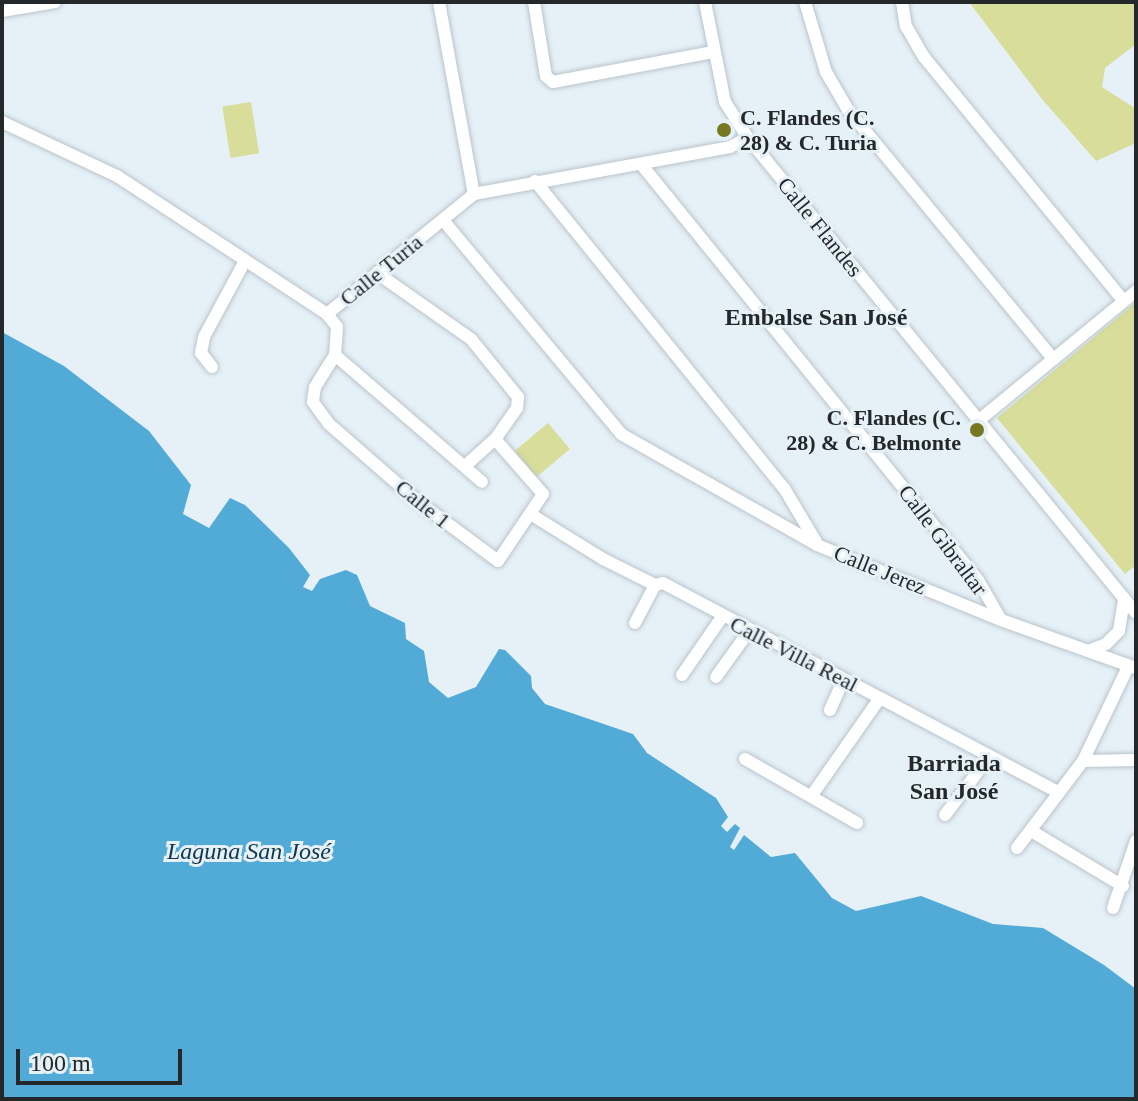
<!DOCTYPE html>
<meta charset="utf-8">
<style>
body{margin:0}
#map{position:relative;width:1138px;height:1101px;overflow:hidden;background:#e5f0f7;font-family:"Times New Roman",serif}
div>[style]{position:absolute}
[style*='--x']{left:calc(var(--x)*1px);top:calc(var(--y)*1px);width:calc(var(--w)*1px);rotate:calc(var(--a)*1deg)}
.green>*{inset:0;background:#d8dd99;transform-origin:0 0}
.water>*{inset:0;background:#51abd6}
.roads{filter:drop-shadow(0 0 2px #bac4cb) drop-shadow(0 0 2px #bac4cb)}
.street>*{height:12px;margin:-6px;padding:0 6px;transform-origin:6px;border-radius:6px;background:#fff}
.dots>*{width:22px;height:22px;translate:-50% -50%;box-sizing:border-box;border:4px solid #e5f0f7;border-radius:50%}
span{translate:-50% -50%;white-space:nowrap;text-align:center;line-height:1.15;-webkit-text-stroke:6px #e5f0f7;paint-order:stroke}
.poi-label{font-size:22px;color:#24282a;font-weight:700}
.left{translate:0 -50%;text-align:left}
.right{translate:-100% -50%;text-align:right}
.street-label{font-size:22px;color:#24282a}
.neighbourhood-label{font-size:24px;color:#24282a;font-weight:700}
.water-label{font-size:24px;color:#10384a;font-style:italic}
.frame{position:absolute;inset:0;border:4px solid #24282a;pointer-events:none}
.scale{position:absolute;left:16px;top:1049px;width:166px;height:36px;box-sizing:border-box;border:4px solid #24282a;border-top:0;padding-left:10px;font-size:24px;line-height:28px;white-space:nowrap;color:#24282a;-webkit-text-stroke:6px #e5f0f7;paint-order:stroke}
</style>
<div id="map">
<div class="green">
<div style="clip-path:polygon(969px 2px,1136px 2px,1136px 44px,1105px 68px,1102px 87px,1136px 109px,1136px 143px,1096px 161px,1042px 99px)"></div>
<div style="left:251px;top:102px;width:52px;height:29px;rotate:81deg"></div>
<div style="clip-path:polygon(1136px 302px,1136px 565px,1125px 574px,997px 418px)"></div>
<div style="left:548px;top:423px;width:34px;height:45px;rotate:50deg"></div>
</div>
<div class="water">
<div style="clip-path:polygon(2px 332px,64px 366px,149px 431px,191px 485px,183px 514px,209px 528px,230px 498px,245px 505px,289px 548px,310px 575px,303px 587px,312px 591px,320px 579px,346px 570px,357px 575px,370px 606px,405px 623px,406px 639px,424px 651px,429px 682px,448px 698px,476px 687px,499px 649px,505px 650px,531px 676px,532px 688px,545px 704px,633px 734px,647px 753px,716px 798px,728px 817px,721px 826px,727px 832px,735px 824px,740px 828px,730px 847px,734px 850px,744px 835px,771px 857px,795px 853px,832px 898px,856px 911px,921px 896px,993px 924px,1043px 928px,1104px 965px,1136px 989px,1136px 1099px,2px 1099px)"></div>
</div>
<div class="roads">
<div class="street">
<div style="--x:439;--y:2;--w:195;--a:79.7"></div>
<div style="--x:534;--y:2;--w:75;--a:80.8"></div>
<div style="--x:546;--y:76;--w:9;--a:41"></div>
<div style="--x:553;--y:82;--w:163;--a:-10.6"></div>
<div style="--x:705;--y:2;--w:102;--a:78.7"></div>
<div style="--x:725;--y:102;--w:43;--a:57.4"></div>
<div style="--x:748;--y:138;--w:613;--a:50.76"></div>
<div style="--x:805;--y:2;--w:73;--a:73.3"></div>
<div style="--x:826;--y:72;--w:44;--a:59.9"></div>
<div style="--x:848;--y:110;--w:323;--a:50.5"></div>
<div style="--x:902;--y:2;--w:24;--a:81"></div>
<div style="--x:906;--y:26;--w:36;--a:60"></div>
<div style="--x:924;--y:57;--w:315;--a:50.7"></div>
<div style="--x:2;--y:11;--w:54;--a:-9.6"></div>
<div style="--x:2;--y:122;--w:127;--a:25.2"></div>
<div style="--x:117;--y:176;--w:251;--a:33.3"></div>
<div style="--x:327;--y:314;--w:190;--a:-39.2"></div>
<div style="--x:474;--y:194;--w:260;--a:-10.4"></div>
<div style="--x:730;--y:147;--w:20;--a:-27"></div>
<div style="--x:641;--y:164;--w:535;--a:50.99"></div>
<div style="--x:978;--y:580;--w:46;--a:60.1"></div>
<div style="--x:535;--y:181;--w:395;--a:51"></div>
<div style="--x:784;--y:488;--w:63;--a:59.3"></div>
<div style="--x:443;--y:220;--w:278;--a:50.2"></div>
<div style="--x:621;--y:434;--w:225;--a:29.5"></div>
<div style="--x:817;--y:545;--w:199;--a:22.2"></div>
<div style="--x:1001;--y:620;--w:143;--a:19.6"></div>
<div style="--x:377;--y:273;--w:115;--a:35.1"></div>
<div style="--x:471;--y:339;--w:75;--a:51"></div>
<div style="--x:518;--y:397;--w:11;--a:95"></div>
<div style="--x:517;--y:408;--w:38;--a:125"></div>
<div style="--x:495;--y:439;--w:40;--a:138"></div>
<div style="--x:327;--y:314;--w:16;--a:52"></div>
<div style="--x:337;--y:327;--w:28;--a:94"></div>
<div style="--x:335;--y:355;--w:38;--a:122"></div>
<div style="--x:315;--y:387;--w:15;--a:98"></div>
<div style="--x:313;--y:402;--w:27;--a:54"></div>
<div style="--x:329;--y:424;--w:116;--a:41.1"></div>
<div style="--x:416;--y:500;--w:102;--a:36.6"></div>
<div style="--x:498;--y:561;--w:81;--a:-56.1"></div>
<div style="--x:543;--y:494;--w:73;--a:-131.1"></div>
<div style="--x:335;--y:355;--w:194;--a:40.8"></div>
<div style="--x:212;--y:367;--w:18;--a:-128"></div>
<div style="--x:201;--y:353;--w:16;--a:-79"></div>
<div style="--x:204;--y:337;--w:86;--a:-61.7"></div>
<div style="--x:978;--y:421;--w:205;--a:-39.4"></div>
<div style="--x:532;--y:515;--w:84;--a:31.8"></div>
<div style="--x:603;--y:559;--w:58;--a:26.6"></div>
<div style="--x:655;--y:585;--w:8;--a:-14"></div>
<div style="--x:663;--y:583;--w:448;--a:27.9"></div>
<div style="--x:635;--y:623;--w:43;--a:-62.2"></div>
<div style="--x:1088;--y:651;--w:19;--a:-21"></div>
<div style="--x:1106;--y:644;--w:18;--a:-45"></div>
<div style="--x:1119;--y:631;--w:33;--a:-81"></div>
<div style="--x:682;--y:675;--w:70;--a:-55.4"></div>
<div style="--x:716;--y:677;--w:57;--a:-54.3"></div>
<div style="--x:830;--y:710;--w:32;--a:-66"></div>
<div style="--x:745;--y:759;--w:129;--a:29.7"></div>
<div style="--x:1083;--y:761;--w:53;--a:-1.1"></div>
<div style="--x:812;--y:795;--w:118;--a:-55"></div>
<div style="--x:945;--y:815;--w:73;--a:-52.8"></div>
<div style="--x:1033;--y:832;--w:105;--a:31"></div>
<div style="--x:1017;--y:848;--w:109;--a:-52.8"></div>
<div style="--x:1083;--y:761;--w:104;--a:-64.4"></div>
<div style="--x:1113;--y:908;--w:71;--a:-71.1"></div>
</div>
</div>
<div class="dots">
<div style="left:724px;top:130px;background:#767921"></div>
<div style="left:977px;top:430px;background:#767921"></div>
</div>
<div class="poi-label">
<span class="left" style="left:740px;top:130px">C. Flandes (C.<br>28) &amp; C. Turia</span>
<span class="right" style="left:961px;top:430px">C. Flandes (C.<br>28) &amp; C. Belmonte</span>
</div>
<div class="street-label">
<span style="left:820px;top:227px;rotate:51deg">Calle Flandes</span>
<span style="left:381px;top:270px;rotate:-39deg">Calle Turia</span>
<span style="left:423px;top:504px;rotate:39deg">Calle 1</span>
<span style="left:943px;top:540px;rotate:53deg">Calle Gibraltar</span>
<span style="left:880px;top:570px;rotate:22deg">Calle Jerez</span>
<span style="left:794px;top:654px;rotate:27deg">Calle Villa Real</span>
</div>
<div class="neighbourhood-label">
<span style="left:816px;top:318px">Embalse San José</span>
<span style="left:954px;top:778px">Barriada<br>San José</span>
</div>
<div class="water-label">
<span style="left:249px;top:852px">Laguna San José</span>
</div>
<div class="frame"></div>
<div class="scale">100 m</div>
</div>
